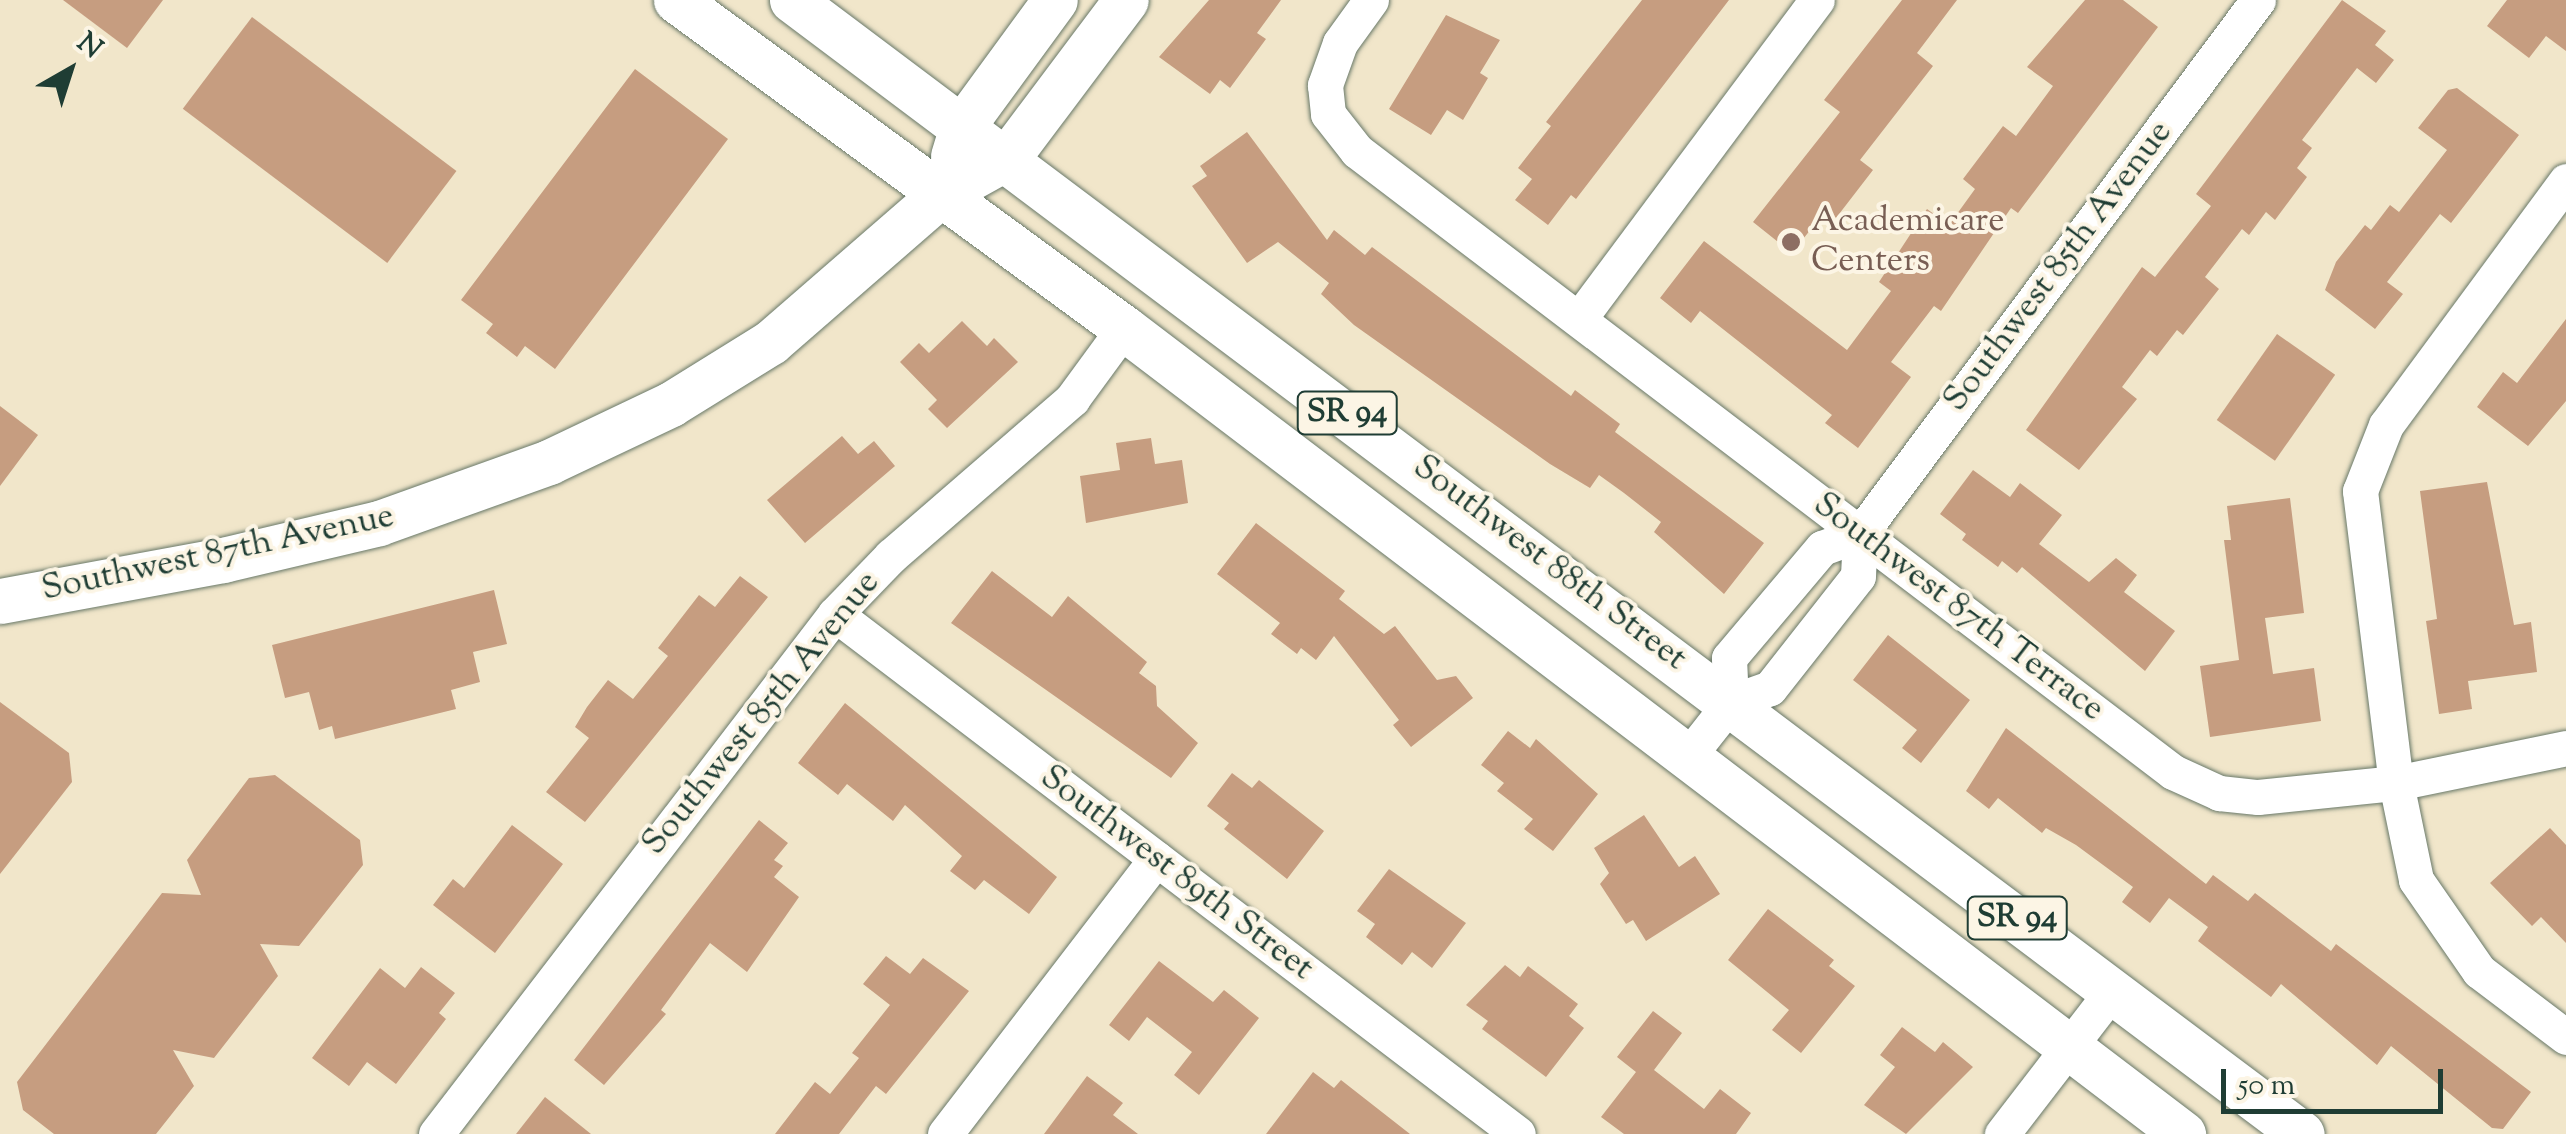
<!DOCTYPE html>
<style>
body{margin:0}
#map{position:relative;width:2566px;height:1134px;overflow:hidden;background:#f1e6ca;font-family:"Sorts Mill Goudy",serif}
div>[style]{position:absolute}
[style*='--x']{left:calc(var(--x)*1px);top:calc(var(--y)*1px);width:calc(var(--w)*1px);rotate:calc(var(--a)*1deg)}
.building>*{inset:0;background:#c69d80;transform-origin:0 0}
.roads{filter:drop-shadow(0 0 2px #687868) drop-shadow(0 0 2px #687868)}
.minor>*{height:35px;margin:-17.5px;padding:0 17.5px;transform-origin:17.5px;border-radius:17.5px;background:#fff}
.major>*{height:45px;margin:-22.5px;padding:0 22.5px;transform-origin:22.5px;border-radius:22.5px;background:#fff}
.dots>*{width:28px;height:28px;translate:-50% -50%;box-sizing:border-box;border:5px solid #fcf5e5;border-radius:50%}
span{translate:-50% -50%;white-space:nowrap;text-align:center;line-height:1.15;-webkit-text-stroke:8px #fcf5e5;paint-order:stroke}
.shield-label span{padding:2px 8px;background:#fcf5e5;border:2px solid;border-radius:8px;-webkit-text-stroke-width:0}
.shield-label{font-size:32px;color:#1f3d34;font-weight:700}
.education-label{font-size:35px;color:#785e54}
.left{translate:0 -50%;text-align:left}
.street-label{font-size:35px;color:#1f3d34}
.north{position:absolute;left:20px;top:20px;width:100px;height:100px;-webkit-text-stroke:8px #fcf5e5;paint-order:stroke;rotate:39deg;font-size:28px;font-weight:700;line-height:40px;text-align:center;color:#1f3d34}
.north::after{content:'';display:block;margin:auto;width:35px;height:45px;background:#1f3d34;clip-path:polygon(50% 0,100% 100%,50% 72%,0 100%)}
.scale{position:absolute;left:2221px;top:1069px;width:222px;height:45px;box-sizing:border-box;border:5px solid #1f3d34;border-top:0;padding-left:12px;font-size:30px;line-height:35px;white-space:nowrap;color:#1f3d34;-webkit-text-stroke:8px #fcf5e5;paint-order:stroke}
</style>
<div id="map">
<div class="building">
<div style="clip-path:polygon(63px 0,163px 0,127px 48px)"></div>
<div style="clip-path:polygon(1209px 0,1281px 0,1257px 33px,1266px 39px,1230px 88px,1220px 80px,1210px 94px,1159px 57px)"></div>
<div style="clip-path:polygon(1642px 0,1729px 0,1576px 199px,1571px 195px,1548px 225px,1515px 200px,1532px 179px,1518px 168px,1551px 126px,1546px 122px)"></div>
<div style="clip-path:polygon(1902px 0,1957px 0,1917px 53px,1933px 66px,1860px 160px,1873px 170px,1836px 218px,1826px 210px,1792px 253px,1753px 222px,1840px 112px,1824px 100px)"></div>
<div style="clip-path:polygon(2085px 0,2123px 0,2158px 27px,2018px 213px,2011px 208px,1941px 311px,1934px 306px,1891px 362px,1911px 377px,1858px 448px,1825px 423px,1832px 415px,1700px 311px,1691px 323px,1660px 298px,1704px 241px,1847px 350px,1891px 291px,1879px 282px,1927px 209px,1949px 225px,1975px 189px,1963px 179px,2003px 126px,2016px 136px,2053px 86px,2027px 67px)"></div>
<div style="clip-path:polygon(2342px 0,2386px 31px,2375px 45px,2394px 60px,2376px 83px,2357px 68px,2302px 140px,2312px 148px,2297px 168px,2307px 177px,2275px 220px,2266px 212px,2249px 235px,2242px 229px,2205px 277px,2219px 289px,2183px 335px,2177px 330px,2157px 356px,2150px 350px,2122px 387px,2137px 399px,2079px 470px,2026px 430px,2142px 267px,2155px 277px,2211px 206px,2196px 194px)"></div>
<div style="clip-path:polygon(2507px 0,2566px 0,2566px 51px,2546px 36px,2529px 58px,2487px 26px)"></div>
<div style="clip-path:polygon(1446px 15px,1500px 40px,1480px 73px,1488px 78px,1463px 120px,1447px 110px,1431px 135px,1389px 109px)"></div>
<div style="left:252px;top:17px;width:256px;height:115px;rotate:37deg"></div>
<div style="clip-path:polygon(635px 69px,728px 139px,555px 369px,525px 346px,517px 357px,486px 333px,493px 324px,461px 300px)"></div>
<div style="clip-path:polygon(2457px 88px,2519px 135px,2451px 223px,2440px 214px,2387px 282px,2403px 294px,2375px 329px,2325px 290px,2336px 262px,2365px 225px,2371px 230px,2390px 205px,2399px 212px,2447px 150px,2418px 128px,2448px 90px)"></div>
<div style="clip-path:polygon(1247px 132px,1327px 240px,1334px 230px,1365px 255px,1372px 247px,1571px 396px,1575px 390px,1620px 424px,1615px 432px,1764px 543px,1724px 594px,1654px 532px,1661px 522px,1624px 493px,1599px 475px,1590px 488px,1550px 464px,1354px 325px,1321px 294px,1329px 283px,1278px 242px,1247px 263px,1192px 186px,1207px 176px,1200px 166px)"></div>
<div style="clip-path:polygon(2566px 319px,2566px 401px,2528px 446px,2477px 407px,2503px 372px,2517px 383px)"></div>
<div style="clip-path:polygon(962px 321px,987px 346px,994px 338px,1018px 362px,947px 428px,928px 409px,937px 400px,900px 362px,919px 343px,929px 353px)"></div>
<div style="left:2277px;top:334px;width:71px;height:105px;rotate:35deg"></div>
<div style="clip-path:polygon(0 406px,38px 435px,0 486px)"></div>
<div style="clip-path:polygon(842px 436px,858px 454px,874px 441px,895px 466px,805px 543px,767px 500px)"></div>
<div style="clip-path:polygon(1151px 438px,1155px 464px,1182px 460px,1188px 503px,1086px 523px,1080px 476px,1120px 470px,1116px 443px)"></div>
<div style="clip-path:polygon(1973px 470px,2010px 497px,2020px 483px,2062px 515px,2039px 544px,2089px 582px,2116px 558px,2137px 575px,2124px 592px,2175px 631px,2145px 671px,2022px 567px,2017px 573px,2002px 561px,1998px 567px,1962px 540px,1966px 534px,1940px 514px)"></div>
<div style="clip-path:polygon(2487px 482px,2514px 625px,2531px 622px,2537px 672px,2468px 681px,2472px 709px,2439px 714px,2426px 621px,2437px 619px,2420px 491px)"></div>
<div style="clip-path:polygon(2290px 498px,2304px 613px,2265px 618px,2273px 674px,2314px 668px,2321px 721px,2210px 737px,2200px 666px,2239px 660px,2224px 540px,2231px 540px,2227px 506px)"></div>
<div style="clip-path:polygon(1256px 523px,1345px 591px,1339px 599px,1384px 634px,1395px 626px,1437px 680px,1456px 676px,1473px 698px,1411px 747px,1393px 725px,1399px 720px,1334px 636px,1316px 660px,1301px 648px,1297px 654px,1271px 634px,1280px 623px,1217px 574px)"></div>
<div style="clip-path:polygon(992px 571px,1052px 617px,1068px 596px,1147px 662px,1139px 673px,1156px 686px,1157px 706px,1198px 743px,1171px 778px,951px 623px)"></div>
<div style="clip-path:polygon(740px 576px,768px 597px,585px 822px,546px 792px,589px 738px,575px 727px,587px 707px,608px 680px,633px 699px,668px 656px,658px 648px,699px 595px,715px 607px)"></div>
<div style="clip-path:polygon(494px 590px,507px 644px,473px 652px,480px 682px,451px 690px,456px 709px,335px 739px,332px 726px,319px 730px,309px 692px,285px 698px,272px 645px)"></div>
<div style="clip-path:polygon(1888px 635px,1970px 700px,1921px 763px,1902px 748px,1917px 730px,1853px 680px)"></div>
<div style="clip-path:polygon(0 702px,69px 753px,72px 782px,0 874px)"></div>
<div style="clip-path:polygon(845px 703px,1057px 877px,1029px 914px,984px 880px,975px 890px,950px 871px,962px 856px,905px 805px,893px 821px,847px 784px,838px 795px,798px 763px)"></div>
<div style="clip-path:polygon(2006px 728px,2206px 884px,2213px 875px,2248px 901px,2255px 893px,2331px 951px,2336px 944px,2531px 1092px,2503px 1129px,2492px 1128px,2391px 1046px,2377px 1065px,2281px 984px,2271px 997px,2198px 941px,2208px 927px,2169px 898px,2150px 923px,2122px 902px,2133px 887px,2076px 845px,2046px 828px,2042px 833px,1998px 798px,1989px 809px,1966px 791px)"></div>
<div style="clip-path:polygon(1508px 731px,1530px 748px,1536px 739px,1598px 794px,1553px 851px,1524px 829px,1533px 819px,1497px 791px,1504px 783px,1481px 765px)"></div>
<div style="clip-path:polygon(1232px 773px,1252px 788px,1259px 780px,1324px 831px,1287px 879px,1224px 829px,1229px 823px,1207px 806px)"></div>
<div style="clip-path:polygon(275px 775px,360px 840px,363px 865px,299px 946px,260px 944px,278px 976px,214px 1058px,173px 1050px,194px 1086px,156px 1134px,54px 1134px,23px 1110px,17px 1082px,162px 893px,201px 895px,187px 860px,249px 778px)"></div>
<div style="clip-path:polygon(1644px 815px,1679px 867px,1695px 856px,1720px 894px,1646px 941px,1633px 920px,1626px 924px,1600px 884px,1609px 873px,1594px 848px)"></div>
<div style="clip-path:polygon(759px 820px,788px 843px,774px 860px,783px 866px,774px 877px,799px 897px,747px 972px,710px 943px,661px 1010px,666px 1014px,604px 1085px,574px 1060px)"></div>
<div style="clip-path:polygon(512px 825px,563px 864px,495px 953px,433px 905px,453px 879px,464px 888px)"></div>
<div style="clip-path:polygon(2550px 828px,2566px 845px,2566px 943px,2541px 917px,2532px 926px,2490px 883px)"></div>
<div style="clip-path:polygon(1389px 869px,1466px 923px,1432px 968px,1412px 952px,1402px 965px,1366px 937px,1375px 924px,1357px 911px)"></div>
<div style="clip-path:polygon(1768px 909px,1834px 960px,1829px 966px,1855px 986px,1801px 1053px,1772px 1030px,1789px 1010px,1728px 960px)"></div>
<div style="clip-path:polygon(886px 956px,910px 974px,923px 958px,969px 991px,886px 1094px,876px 1086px,839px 1134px,775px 1134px,815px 1082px,830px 1094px,859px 1058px,852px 1053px,890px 1005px,863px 984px)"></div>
<div style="clip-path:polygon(1159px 961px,1213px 1002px,1224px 990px,1259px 1018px,1199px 1095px,1174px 1075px,1192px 1052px,1147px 1017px,1129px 1041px,1109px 1025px)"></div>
<div style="clip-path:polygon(1505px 965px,1520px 977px,1528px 966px,1578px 1004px,1569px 1016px,1584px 1028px,1546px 1077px,1482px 1029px,1488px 1021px,1466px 1005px)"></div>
<div style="clip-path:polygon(421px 967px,455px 993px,439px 1013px,446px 1019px,396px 1084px,367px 1062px,349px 1086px,312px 1058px,380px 968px,405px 988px)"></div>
<div style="clip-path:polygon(1653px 1011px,1682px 1033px,1654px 1070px,1704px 1109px,1720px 1089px,1751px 1113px,1736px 1134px,1624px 1134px,1601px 1117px,1636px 1072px,1617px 1057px)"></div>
<div style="clip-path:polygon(1902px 1027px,1935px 1052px,1943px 1042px,1973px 1067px,1906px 1134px,1864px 1105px,1895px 1067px,1880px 1055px)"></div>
<div style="clip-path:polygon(1313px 1072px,1334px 1088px,1341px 1080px,1410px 1134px,1266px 1134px)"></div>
<div style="clip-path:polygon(1087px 1076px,1123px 1103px,1113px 1115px,1138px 1134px,1044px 1134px)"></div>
<div style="clip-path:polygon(545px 1097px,591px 1134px,516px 1134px)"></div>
</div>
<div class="roads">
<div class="minor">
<div style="--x:1371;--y:0;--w:53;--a:125.8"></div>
<div style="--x:1340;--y:43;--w:45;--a:109.7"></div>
<div style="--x:1325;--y:85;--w:29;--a:84"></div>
<div style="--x:1328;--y:114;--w:47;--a:51.9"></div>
<div style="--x:1357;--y:151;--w:1025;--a:37.27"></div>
<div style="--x:2173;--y:772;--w:51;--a:24.5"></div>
<div style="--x:2219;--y:793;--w:39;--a:6"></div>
<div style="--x:2258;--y:797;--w:139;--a:-5.8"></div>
<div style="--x:2396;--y:783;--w:174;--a:-11.6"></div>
<div style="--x:2566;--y:181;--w:303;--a:126.4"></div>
<div style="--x:2386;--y:425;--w:71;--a:111.5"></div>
<div style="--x:2360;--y:491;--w:294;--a:83"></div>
<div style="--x:2396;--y:783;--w:99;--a:78.3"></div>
<div style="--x:2416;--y:880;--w:111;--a:55.3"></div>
<div style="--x:2479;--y:971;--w:109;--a:37.2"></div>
<div style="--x:1579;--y:319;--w:398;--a:-53.3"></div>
<div style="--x:835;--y:614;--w:858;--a:37.28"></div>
<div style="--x:1731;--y:702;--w:44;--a:-92.6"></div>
<div style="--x:1729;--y:658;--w:144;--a:-49.8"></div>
<div style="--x:1822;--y:548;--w:40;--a:-20.2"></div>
<div style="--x:1860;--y:534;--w:666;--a:-53.3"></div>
<div style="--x:1686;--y:759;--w:73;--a:-51.7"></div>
<div style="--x:1731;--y:702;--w:41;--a:-19.7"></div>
<div style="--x:1770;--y:688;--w:142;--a:-51.8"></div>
<div style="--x:1858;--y:576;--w:42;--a:-87.3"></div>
<div style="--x:436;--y:1134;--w:655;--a:-52.5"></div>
<div style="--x:835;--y:614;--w:81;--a:-46"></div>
<div style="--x:891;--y:556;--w:240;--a:-40.9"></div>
<div style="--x:1072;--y:399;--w:88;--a:-53.8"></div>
<div style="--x:945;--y:1134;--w:347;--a:-52.5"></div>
<div style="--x:2002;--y:1134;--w:182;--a:-52.4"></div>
</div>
<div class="major">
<div style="--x:676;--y:0;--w:555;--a:36.21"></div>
<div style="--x:1124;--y:328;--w:1331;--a:37.27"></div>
<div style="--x:792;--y:0;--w:1888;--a:36.91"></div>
<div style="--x:953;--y:156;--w:30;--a:-73"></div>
<div style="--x:962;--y:127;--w:157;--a:-53.8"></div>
<div style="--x:0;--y:601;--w:227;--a:-10.4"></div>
<div style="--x:223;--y:560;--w:160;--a:-13.3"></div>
<div style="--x:379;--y:523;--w:181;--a:-19.7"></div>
<div style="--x:549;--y:462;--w:135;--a:-25.4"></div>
<div style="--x:671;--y:404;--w:118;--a:-31.8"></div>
<div style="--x:771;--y:342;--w:225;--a:-41"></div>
<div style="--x:941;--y:194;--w:77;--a:-28.9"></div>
<div style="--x:1008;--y:157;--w:196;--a:-53.1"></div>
</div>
</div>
<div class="dots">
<div style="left:1791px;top:242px;background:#8d6e63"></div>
</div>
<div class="shield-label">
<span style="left:1347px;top:413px">SR 94</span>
<span style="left:2017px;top:918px">SR 94</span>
</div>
<div class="education-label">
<span class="left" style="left:1811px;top:242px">Academicare<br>Centers</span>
</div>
<div class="street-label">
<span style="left:2059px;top:267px;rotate:-53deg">Southwest 85th Avenue</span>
<span style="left:218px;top:554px;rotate:-12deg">Southwest 87th Avenue</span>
<span style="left:1549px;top:564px;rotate:37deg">Southwest 88th Street</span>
<span style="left:1958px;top:608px;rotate:37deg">Southwest 87th Terrace</span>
<span style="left:762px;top:714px;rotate:-51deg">Southwest 85th Avenue</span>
<span style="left:1176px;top:874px;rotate:37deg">Southwest 89th Street</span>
</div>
<div class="north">N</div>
<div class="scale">50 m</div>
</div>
